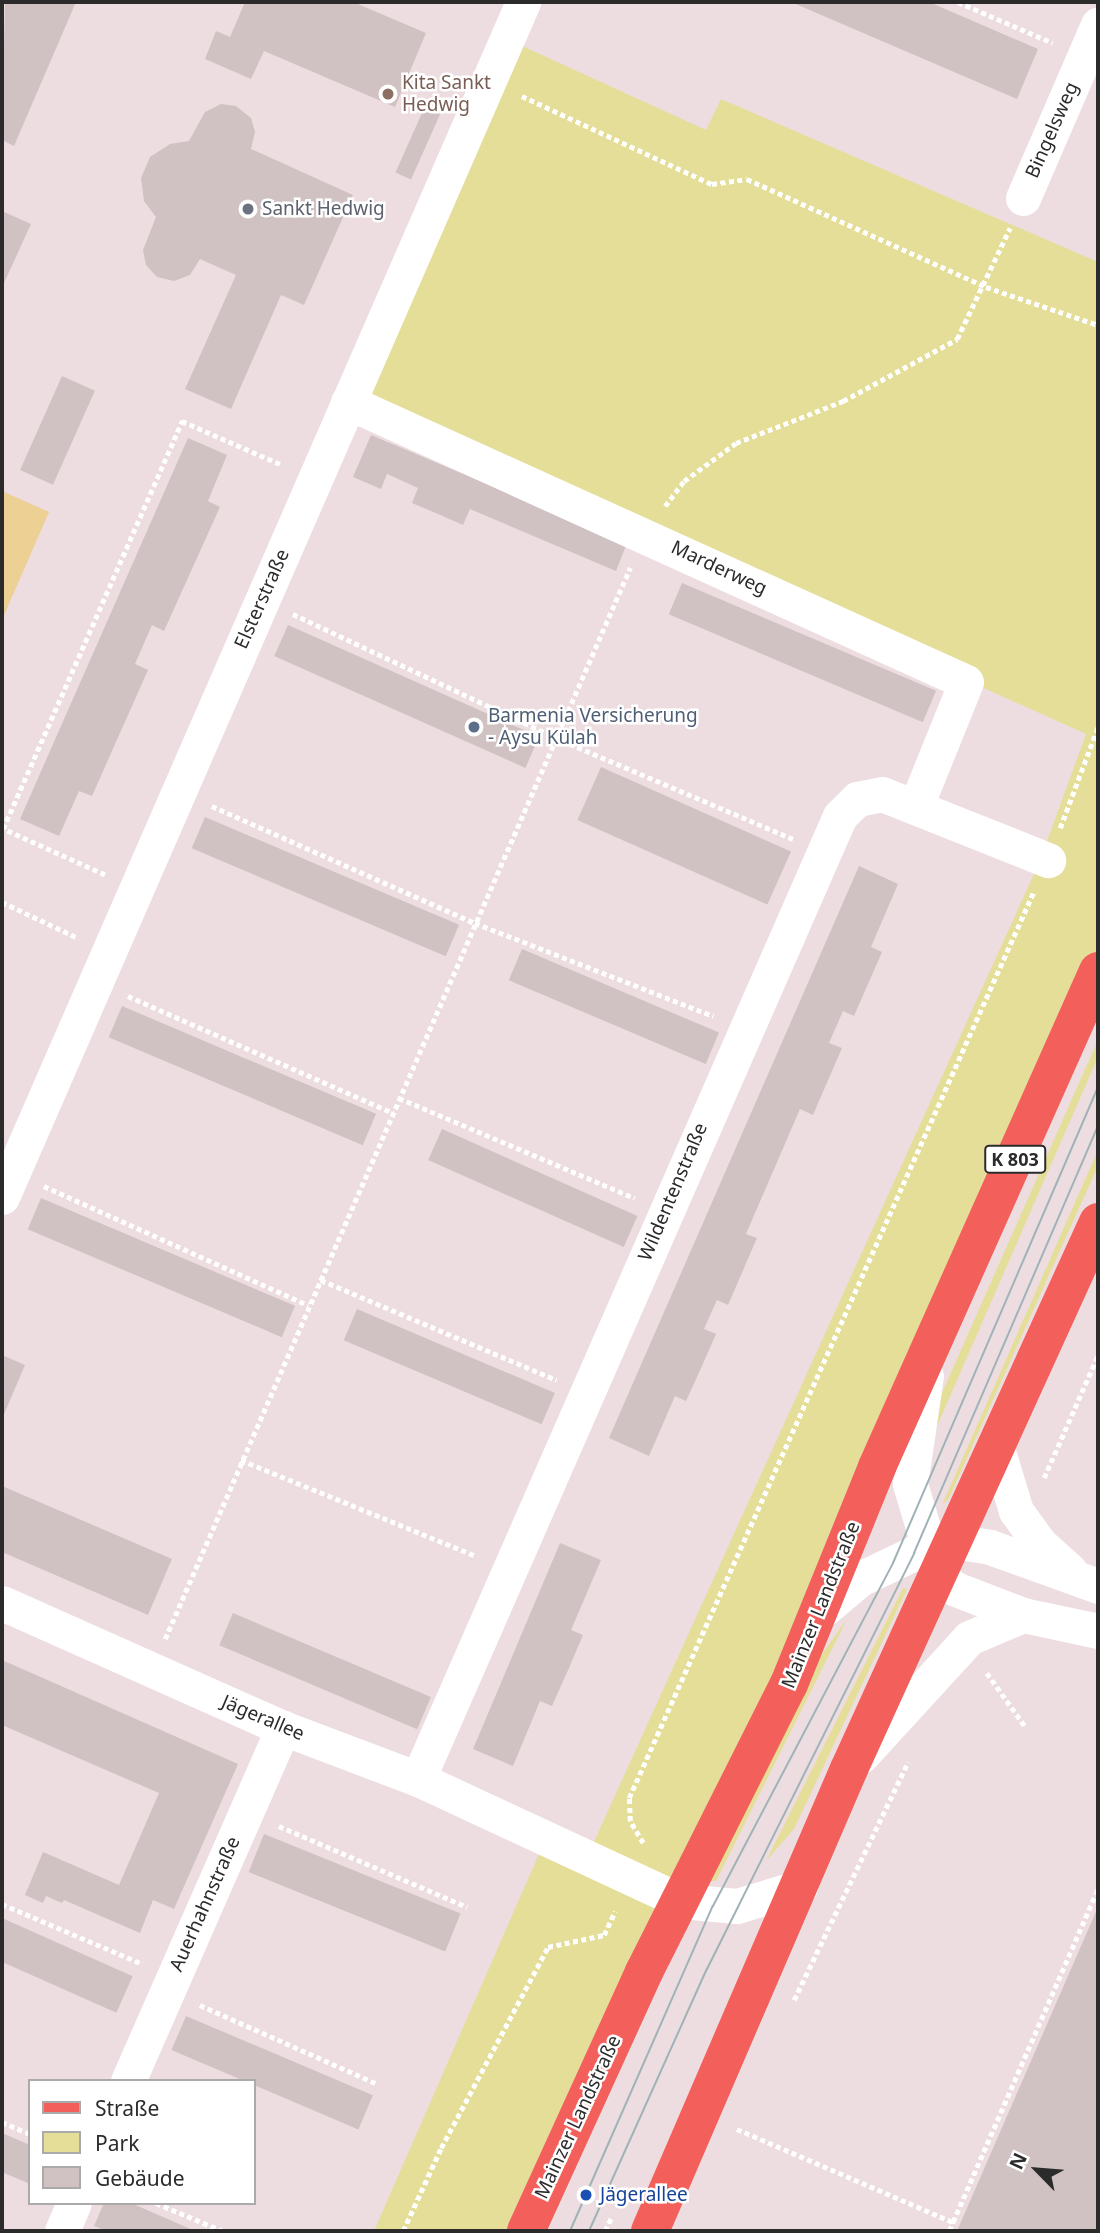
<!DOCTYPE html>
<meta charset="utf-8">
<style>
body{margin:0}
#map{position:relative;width:1100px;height:2233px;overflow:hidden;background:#eddde0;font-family:"Noto Sans",sans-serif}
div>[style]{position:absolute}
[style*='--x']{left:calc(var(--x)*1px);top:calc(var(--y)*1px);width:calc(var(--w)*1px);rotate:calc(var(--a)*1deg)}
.green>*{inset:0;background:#e4de99}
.pitch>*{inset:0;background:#ecd094}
.building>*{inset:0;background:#d0c1c3;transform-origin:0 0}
.path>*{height:4.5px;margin-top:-2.25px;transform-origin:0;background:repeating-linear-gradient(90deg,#fff 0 5px,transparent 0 8.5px)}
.street>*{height:35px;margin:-17.5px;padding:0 17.5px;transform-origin:17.5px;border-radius:17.5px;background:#fff}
.primary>*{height:38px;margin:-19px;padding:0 19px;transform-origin:19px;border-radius:19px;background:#f3605c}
.tram>*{height:2px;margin:-1px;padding:0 1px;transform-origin:1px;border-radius:1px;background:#9fb3b6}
.dots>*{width:19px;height:19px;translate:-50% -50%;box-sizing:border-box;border:4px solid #fff;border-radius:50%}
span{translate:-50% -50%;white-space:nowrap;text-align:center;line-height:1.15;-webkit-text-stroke:5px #fff;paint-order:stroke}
.shield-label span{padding:2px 5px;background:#fff;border:2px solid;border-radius:5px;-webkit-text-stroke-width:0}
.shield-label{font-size:18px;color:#2b2b2b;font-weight:700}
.education-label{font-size:19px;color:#785e54}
.left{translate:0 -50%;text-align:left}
.street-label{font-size:19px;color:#2b2b2b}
.worship-label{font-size:19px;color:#5b616d}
.service-label{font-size:19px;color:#4e5e75}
.transit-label{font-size:19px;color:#164399}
.frame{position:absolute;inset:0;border:4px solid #2b2b2b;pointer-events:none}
.legend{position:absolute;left:28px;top:2079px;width:228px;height:126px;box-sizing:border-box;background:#fff;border:2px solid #aaa;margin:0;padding:9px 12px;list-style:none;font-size:21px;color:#2b2b2b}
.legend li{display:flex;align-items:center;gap:14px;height:35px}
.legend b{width:35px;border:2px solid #aaa}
.north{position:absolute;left:1002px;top:2135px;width:70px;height:70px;-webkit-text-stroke:5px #fff;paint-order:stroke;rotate:295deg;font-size:19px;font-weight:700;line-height:28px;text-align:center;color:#2b2b2b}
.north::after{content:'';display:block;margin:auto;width:24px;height:32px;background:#2b2b2b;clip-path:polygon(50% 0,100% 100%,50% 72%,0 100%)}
</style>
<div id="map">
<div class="green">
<div style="clip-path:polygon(507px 39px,706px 130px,721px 99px,1098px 262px,1098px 970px,526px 2231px,374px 2231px,546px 1838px,587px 1857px,1039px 863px,1086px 734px,348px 402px)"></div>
<div style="clip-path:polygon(1098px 1040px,1098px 1057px,921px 1463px,930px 1420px)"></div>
<div style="clip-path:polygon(1098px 1150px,1098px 1166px,949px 1498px,942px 1505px)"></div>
<div style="clip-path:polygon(903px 1588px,907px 1589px,794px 1829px,766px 1861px)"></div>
<div style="clip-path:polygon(847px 1619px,716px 1881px,707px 1881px,817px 1661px)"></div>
</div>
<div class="pitch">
<div style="clip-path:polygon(2px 491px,49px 512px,2px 620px)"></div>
</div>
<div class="building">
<div style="clip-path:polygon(5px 2px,76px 2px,14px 146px,2px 140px)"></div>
<div style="clip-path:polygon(245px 2px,353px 2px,426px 33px,395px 107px,264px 51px,251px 79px,205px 59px,216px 31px,230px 37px)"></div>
<div style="clip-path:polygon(791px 2px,929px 2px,1038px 49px,1017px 99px)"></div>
<div style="clip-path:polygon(221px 104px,236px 106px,251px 118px,255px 132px,251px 149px,353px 195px,304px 305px,281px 295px,231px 409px,185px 389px,236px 275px,200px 259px,190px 275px,174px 281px,157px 277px,146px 265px,143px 250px,156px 217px,144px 201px,141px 178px,150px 157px,170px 144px,189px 141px,205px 112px)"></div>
<div style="left:426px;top:104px;width:17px;height:75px;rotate:24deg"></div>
<div style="clip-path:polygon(2px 211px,31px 224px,4px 283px,2px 281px)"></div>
<div style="left:62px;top:376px;width:36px;height:103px;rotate:24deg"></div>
<div style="clip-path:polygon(371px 435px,627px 543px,616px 571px,470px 509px,463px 525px,438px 514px,412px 503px,418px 488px,387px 474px,381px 489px,353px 477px)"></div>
<div style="clip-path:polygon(188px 438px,227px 455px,208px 501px,220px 507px,164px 631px,152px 625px,135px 664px,148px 670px,92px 796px,79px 791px,59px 836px,20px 819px)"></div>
<div style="left:682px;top:583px;width:276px;height:34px;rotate:23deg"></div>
<div style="left:288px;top:625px;width:275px;height:34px;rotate:24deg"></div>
<div style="left:601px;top:767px;width:208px;height:58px;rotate:24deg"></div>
<div style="left:205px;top:817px;width:276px;height:34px;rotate:23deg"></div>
<div style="clip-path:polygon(859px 866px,898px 884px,871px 947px,882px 952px,854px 1016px,843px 1011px,829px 1043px,842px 1048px,813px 1115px,800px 1109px,746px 1234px,757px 1238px,728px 1305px,717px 1300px,704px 1329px,716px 1334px,702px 1366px,686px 1401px,675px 1396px,649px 1456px,609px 1438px)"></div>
<div style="left:522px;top:949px;width:214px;height:34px;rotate:23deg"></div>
<div style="left:122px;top:1006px;width:276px;height:34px;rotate:23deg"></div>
<div style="left:442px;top:1129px;width:214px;height:34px;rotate:24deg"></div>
<div style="left:41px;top:1198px;width:276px;height:34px;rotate:23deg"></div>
<div style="left:357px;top:1309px;width:215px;height:34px;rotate:23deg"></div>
<div style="clip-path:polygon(2px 1355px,25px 1365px,2px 1419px)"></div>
<div style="clip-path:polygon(2px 1486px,172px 1559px,148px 1615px,2px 1552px)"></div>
<div style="clip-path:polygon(560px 1543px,601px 1560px,571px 1630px,583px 1635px,569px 1668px,552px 1706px,540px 1701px,513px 1766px,473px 1749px)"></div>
<div style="left:233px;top:1613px;width:215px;height:35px;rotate:23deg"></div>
<div style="clip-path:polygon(2px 1660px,238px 1764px,174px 1909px,153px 1900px,140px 1933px,64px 1900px,62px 1903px,46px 1896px,43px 1903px,25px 1895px,43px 1852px,119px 1885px,159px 1793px,2px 1725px)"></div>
<div style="left:264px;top:1834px;width:212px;height:41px;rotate:22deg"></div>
<div style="clip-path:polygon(1098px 1907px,1098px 2231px,957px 2231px)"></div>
<div style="left:2px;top:1918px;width:143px;height:40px;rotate:24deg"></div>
<div style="left:186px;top:2016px;width:203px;height:37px;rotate:23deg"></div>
<div style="clip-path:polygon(2px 2133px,30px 2145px,30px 2184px,2px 2172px)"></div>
<div style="clip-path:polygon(104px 2203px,131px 2203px,195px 2231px,107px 2231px,94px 2226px)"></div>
</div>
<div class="path">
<div style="--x:958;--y:2;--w:103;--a:23.3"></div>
<div style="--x:522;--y:96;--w:209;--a:24.9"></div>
<div style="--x:712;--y:184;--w:35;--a:-8"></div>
<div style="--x:747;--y:179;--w:262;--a:24.3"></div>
<div style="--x:986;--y:287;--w:118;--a:18.7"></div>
<div style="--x:665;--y:506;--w:31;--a:-53"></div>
<div style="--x:684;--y:481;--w:64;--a:-36.2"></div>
<div style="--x:736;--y:443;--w:115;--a:-21.4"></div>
<div style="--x:843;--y:401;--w:130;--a:-28.5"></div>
<div style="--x:957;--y:339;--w:123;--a:-64.5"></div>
<div style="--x:293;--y:614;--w:289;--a:25.2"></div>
<div style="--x:554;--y:737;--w:260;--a:23.1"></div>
<div style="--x:212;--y:806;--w:288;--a:24"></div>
<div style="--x:475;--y:923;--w:256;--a:21.3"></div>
<div style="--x:1060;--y:828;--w:108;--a:-69.4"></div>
<div style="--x:105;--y:875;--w:112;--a:-155.7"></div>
<div style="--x:3;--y:829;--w:446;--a:-66.3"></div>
<div style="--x:182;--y:421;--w:109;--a:23.7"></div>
<div style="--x:2;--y:902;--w:82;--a:25.3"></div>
<div style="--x:128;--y:996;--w:290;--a:23.8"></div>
<div style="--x:399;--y:1098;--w:256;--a:23"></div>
<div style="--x:44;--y:1186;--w:290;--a:24.3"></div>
<div style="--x:321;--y:1280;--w:256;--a:23"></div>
<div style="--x:241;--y:1460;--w:254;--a:22.2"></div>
<div style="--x:1044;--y:1478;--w:134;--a:-66.3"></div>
<div style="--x:165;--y:1639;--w:1168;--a:-66.53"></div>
<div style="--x:987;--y:1673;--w:65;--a:54.4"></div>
<div style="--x:279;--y:1826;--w:205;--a:23.3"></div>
<div style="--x:643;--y:1843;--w:26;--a:-121"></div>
<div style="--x:630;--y:1821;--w:23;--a:-92"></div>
<div style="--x:629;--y:1798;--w:993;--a:-65.94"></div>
<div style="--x:2;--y:1904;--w:153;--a:23.1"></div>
<div style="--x:794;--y:2000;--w:264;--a:-64.4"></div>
<div style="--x:200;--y:2005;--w:192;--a:24"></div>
<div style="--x:2;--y:2122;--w:30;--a:23"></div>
<div style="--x:737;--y:2129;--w:235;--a:23.3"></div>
<div style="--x:953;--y:2222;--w:364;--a:-66.5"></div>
<div style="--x:156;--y:2203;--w:73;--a:22.7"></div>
<div style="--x:403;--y:2231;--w:91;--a:-65.4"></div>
<div style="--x:441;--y:2148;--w:228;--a:-62"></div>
<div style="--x:548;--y:1947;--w:57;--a:-12.1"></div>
<div style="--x:604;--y:1935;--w:26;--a:-65"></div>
<div style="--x:605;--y:2231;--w:17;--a:-65"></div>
<div style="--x:949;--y:2231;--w:10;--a:-66"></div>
</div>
<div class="street">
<div style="--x:1023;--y:198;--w:189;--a:-66.6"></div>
<div style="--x:348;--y:402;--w:678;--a:24.37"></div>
<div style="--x:966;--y:682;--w:134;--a:112"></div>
<div style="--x:2;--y:1197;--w:1304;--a:-66.44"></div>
<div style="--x:926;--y:1376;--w:109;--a:98.4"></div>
<div style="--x:910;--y:1484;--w:94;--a:73.3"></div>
<div style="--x:937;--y:1574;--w:21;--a:41"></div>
<div style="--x:953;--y:1588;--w:75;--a:21.1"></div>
<div style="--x:1023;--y:1615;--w:77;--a:12"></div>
<div style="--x:996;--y:1445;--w:69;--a:73.1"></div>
<div style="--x:1016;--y:1511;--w:41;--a:54"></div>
<div style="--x:1040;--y:1544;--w:40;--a:42"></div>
<div style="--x:2;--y:1603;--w:308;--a:24"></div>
<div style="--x:283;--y:1728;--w:144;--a:20.7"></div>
<div style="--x:418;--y:1779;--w:290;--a:24.9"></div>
<div style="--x:681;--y:1901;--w:56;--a:5.1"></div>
<div style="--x:737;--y:1906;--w:66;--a:-16.8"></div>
<div style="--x:823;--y:1610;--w:48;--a:-40"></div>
<div style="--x:860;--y:1579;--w:60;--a:-25.7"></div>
<div style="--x:914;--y:1553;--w:41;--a:-17.1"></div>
<div style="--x:953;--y:1541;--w:37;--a:9"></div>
<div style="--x:990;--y:1547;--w:115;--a:19.9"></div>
<div style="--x:861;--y:1756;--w:160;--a:-47.5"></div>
<div style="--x:969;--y:1638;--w:59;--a:-23.1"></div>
<div style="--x:418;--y:1779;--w:1051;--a:-66.34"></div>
<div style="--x:840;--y:816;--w:24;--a:-45"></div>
<div style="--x:857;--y:799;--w:25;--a:-11"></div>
<div style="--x:882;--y:794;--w:179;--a:21.7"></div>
<div style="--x:128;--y:2081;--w:386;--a:-66.3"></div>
<div style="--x:62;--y:2231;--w:30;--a:-67"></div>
</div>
<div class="primary">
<div style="--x:526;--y:2231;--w:285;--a:-65.5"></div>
<div style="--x:644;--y:1972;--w:322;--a:-63.3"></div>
<div style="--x:789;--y:1684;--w:234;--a:-67.9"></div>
<div style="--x:877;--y:1467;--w:543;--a:-65.98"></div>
<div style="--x:650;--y:2231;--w:503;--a:-66.7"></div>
<div style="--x:849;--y:1769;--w:601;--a:-65.52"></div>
</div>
<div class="tram">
<div style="--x:570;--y:2231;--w:355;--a:-66.3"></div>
<div style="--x:713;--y:1906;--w:387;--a:-62.3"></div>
<div style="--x:893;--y:1563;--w:518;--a:-66.7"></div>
<div style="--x:589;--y:2231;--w:287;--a:-65.8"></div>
<div style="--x:707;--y:1969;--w:465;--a:-63.5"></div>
<div style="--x:914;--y:1553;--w:465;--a:-66.7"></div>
</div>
<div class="dots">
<div style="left:388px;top:94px;background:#8d6e63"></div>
<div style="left:248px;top:209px;background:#6b7280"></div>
<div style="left:474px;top:727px;background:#5c6f8a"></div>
<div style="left:586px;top:2195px;background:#1a4fb4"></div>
</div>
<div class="shield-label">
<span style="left:1015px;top:1159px">K 803</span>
</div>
<div class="education-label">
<span class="left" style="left:402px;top:94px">Kita Sankt<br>Hedwig</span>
</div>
<div class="street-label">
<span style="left:1052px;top:130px;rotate:-66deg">Bingelsweg</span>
<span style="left:719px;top:568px;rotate:25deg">Marderweg</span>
<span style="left:262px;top:599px;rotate:-66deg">Elsterstraße</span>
<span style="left:673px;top:1192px;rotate:-67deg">Wildentenstraße</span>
<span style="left:821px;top:1605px;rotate:-68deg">Mainzer Landstraße</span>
<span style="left:263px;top:1718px;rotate:23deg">Jägerallee</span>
<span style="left:205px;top:1904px;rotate:-66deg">Auerhahnstraße</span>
<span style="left:578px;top:2117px;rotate:-65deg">Mainzer Landstraße</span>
</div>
<div class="worship-label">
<span class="left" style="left:262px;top:209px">Sankt Hedwig</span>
</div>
<div class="service-label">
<span class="left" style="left:488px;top:727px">Barmenia Versicherung<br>- Aysu Külah</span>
</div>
<div class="transit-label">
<span class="left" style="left:600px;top:2195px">Jägerallee</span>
</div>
<div class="frame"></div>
<ul class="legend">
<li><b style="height:9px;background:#f3605c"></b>Straße</li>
<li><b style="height:19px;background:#e4de99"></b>Park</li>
<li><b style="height:19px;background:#d0c1c3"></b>Gebäude</li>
</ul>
<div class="north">N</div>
</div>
